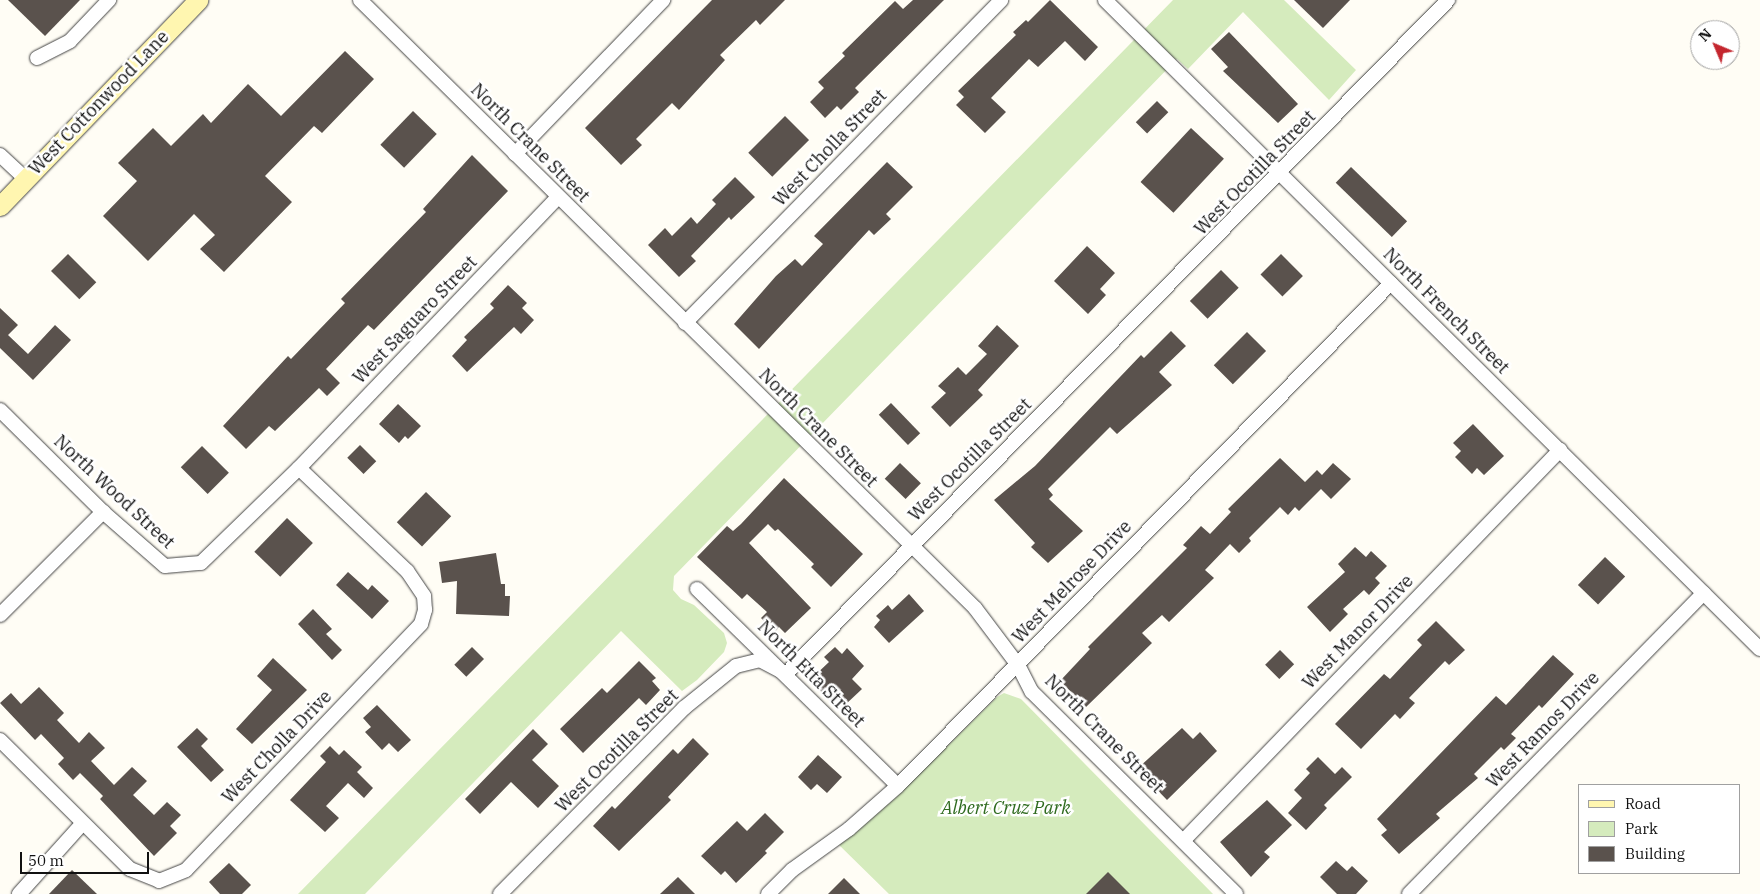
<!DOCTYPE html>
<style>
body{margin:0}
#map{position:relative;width:1760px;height:894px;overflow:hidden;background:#fffdf5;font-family:"IBM Plex Serif",serif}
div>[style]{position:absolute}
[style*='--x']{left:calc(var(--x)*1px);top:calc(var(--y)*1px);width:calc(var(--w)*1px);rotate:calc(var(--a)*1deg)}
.green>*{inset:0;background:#d5ebbd}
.building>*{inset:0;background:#5a524d;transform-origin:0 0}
.roads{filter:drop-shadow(0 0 1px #444) drop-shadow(0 0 1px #444)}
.street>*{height:14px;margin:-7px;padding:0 7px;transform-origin:7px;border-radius:7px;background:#fff}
.secondary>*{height:19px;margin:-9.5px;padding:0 9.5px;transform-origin:9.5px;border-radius:9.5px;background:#fff6b0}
span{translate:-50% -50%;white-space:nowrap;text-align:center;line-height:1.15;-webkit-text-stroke:5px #fff;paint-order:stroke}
.street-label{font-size:18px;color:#111}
.park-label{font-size:18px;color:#2f6b1f;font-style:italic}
.legend{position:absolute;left:1578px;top:784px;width:162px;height:90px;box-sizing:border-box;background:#fff;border:1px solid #a0a0a0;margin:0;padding:6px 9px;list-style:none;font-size:15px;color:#111}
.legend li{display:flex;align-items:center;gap:10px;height:25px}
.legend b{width:25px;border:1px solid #a0a0a0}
.north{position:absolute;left:1690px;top:20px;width:50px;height:50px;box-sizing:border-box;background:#fff;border:1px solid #a0a0a0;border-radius:50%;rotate:315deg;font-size:14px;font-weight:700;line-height:20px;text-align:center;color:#111}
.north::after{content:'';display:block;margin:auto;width:18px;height:22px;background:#c4262e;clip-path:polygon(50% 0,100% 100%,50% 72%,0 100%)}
.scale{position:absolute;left:20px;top:852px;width:129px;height:22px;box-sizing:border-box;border:2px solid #111;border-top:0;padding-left:6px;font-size:15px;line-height:18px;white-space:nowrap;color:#111;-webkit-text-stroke:4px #fff;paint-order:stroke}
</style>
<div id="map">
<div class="green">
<div style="clip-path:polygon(1173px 0,1284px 0,1356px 70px,1329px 100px,1243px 12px,1188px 69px,1177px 59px,674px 576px,673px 590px,681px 599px,694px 605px,724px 633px,727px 643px,724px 652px,697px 680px,682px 691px,621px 631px,365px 894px,298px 894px)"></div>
<div style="clip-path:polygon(1004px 693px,1021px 699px,1213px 894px,889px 894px,836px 842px,893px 800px,997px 697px)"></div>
</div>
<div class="building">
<div style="clip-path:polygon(8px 0,80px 0,45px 36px)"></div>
<div style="clip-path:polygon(712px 0,785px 0,760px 25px,756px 20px,720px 55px,725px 60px,679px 110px,672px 103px,636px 139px,642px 145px,621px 165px,585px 128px)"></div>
<div style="clip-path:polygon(913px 0,944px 0,855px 88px,859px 92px,841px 110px,837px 106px,825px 118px,810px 102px,824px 88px,818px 82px,845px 56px,842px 53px,895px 1px,903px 9px)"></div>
<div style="clip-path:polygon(1050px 0,1098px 47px,1085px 61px,1065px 41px,1038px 67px,1029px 59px,991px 98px,1006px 112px,985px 133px,956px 105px,964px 97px,958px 91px,1016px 35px,1013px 32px,1026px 20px,1028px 22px)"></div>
<div style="clip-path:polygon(1294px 0,1350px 0,1323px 28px)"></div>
<div style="clip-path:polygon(1229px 32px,1298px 104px,1278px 123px,1223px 71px,1228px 67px,1211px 49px)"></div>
<div style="clip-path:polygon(345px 51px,374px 79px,322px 133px,314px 126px,265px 176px,292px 202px,224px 272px,200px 249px,215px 235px,194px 214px,148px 261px,103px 216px,137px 181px,118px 163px,153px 128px,171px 146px,203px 114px,211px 123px,248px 84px,281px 116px)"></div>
<div style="left:1157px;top:101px;width:16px;height:30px;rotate:45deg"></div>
<div style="left:413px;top:111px;width:33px;height:47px;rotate:44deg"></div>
<div style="left:785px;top:116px;width:34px;height:52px;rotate:45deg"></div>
<div style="left:1191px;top:128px;width:45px;height:74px;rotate:43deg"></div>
<div style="clip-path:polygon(472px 155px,508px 191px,374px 330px,368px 325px,326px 369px,340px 383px,327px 396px,319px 388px,275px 431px,269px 426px,246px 449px,223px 426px,288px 356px,291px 359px,345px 303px,341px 299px,426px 212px,423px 209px)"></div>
<div style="clip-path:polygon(887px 162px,913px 187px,886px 214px,891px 219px,874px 235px,869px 230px,759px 349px,734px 324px,776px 276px,795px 259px,802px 266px,823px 244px,814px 236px)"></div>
<div style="left:1351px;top:167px;width:78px;height:22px;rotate:44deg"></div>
<div style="clip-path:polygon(735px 177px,755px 197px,731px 220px,729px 217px,691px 256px,696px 261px,679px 277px,648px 245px,665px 228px,672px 236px,691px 217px,697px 224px,716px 204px,712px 200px)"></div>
<div style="clip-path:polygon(1087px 246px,1115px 273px,1100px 289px,1106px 295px,1088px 314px,1054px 281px)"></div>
<div style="left:68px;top:254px;width:40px;height:24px;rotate:45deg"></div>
<div style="left:1281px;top:254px;width:31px;height:29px;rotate:45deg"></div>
<div style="left:1221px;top:270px;width:25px;height:44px;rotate:45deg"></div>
<div style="clip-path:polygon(508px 285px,527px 303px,522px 308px,534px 320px,521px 334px,514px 327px,467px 372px,452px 356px,467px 340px,464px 337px,494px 308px,490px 304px)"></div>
<div style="clip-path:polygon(0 308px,18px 325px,8px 335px,28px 354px,55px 325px,71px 340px,33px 380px,0 348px)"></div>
<div style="clip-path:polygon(997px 325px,1019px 346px,978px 390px,983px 395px,950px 427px,931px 407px,946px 393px,938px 386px,958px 367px,966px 375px,987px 354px,978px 346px)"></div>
<div style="clip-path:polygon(1171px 331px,1186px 346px,1159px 372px,1172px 385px,1117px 434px,1110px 427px,1048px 489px,1053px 495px,1049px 499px,1083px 531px,1048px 563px,1031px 547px,1035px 543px,994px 500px,1035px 466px,1141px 355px,1144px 358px)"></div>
<div style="left:1247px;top:332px;width:27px;height:47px;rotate:45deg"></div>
<div style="left:891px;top:403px;width:42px;height:17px;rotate:46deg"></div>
<div style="clip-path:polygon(398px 404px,421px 426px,408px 439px,405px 436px,399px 443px,379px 424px)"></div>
<div style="clip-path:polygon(1473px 424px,1504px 456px,1484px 475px,1477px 468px,1472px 474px,1455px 457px,1461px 451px,1453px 443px)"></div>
<div style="left:360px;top:445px;width:23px;height:18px;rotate:45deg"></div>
<div style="left:202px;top:446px;width:38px;height:30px;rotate:45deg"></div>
<div style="clip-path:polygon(1280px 458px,1305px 482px,1317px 470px,1322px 475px,1333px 463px,1351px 479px,1331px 499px,1321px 489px,1299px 511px,1295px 507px,1288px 515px,1280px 507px,1249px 538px,1251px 541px,1239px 553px,1230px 544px,1205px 570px,1214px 578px,1169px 622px,1162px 615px,1142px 633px,1152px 643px,1086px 707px,1060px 681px,1090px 649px,1088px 647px,1187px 548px,1183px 545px,1201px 526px,1210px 534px,1231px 512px,1228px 509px)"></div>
<div style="left:900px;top:463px;width:29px;height:22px;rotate:44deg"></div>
<div style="clip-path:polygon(784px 478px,863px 554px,831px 587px,811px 567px,814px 564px,778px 529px,775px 531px,768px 524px,749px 543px,811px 608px,785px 633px,779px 627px,775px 632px,761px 618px,767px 612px,747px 594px,742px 599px,697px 557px,727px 526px,733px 531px,741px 524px)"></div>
<div style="left:426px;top:492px;width:35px;height:42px;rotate:44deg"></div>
<div style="left:287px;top:518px;width:36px;height:47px;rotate:44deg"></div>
<div style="clip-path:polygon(1355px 547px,1366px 557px,1371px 551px,1387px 566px,1375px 578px,1380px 583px,1369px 595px,1364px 590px,1343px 609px,1348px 614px,1330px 632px,1307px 607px,1345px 572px,1338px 564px)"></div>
<div style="clip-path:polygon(496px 553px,501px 584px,505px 584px,505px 596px,510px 596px,509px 616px,456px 614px,457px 581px,442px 583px,439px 562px)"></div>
<div style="left:1605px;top:557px;width:28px;height:39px;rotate:44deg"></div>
<div style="clip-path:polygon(348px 572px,368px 590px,372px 585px,389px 601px,372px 619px,336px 585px)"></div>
<div style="clip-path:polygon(909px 594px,924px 611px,889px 643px,874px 627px,880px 620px,876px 616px,888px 605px,892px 610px)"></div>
<div style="clip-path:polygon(313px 609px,332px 629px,326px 634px,342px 650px,332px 660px,298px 624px)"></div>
<div style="clip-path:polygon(1436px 621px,1465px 650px,1449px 665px,1445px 661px,1409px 698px,1415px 703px,1400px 719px,1395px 714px,1361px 749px,1335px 724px,1384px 674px,1390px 679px,1422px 645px,1417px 640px)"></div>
<div style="left:472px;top:647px;width:17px;height:25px;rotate:45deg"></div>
<div style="clip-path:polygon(835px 647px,842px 654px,847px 648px,864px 666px,852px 679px,862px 689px,845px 705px,837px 697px,831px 702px,810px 680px,829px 662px,824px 657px)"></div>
<div style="left:1280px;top:650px;width:20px;height:21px;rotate:45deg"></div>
<div style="clip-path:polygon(1553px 655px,1574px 674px,1542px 708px,1539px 705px,1511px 734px,1516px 738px,1504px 750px,1501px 747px,1474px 774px,1478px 778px,1436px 814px,1440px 818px,1399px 854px,1381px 835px,1387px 830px,1377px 819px,1496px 696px,1506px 705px)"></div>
<div style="clip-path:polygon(273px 658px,307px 690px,252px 744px,236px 729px,272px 690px,257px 676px)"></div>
<div style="clip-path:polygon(639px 661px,656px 678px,652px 681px,660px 690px,646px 705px,639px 698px,583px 753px,560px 729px,602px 688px,607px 693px)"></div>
<div style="clip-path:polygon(39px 687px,64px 713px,57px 720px,79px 743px,89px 732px,105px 748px,91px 761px,114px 785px,132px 767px,147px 781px,133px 795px,154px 815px,167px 802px,181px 815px,170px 826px,177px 833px,154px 856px,100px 799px,103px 796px,80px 773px,73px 780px,58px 764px,64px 758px,41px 734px,35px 740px,0 703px,11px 693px,21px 704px)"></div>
<div style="clip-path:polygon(377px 705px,411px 740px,398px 752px,389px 743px,382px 750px,365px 732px,371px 727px,363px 718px)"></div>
<div style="clip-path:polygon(197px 728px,208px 739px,201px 746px,224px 770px,211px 782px,177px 747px)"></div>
<div style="clip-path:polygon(1182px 728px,1193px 739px,1200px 732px,1217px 751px,1167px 800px,1137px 769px)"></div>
<div style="clip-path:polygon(533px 729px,548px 744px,532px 760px,559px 786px,538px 808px,511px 782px,480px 814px,465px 799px)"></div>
<div style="clip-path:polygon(693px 738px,709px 754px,668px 797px,671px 800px,619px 851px,593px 826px,612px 806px,615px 809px,673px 749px,678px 754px)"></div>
<div style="clip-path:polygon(330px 746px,339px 755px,344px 750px,362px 767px,357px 772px,373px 788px,364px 798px,348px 783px,326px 806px,339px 818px,325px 832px,290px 800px,326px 762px,320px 756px)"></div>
<div style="clip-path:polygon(818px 755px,842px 777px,827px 793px,817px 784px,811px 790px,798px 777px)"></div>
<div style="clip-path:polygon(1318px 757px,1335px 774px,1342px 767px,1352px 777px,1324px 805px,1327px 808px,1306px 830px,1288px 813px,1302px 798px,1294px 790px,1310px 773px,1306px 769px)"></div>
<div style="clip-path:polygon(1267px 800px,1292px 825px,1264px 852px,1270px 857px,1251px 877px,1220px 842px)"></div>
<div style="clip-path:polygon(765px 813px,784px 832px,765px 851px,767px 853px,736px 883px,725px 871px,721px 875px,701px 856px,737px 821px,747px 831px)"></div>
<div style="clip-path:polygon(1336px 861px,1347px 871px,1352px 866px,1368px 881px,1356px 894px,1337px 894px,1320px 877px)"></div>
<div style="clip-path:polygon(229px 863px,251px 885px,242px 894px,220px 894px,209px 882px)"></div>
<div style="clip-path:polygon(72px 870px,97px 894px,49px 894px)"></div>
<div style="clip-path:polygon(1108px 872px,1130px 894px,1086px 894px)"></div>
<div style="clip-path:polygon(678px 877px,695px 894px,660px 894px)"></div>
<div style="clip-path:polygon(844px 878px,860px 894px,828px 894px)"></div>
</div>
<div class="roads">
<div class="street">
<div style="--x:360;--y:0;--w:865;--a:44.67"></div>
<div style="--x:975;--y:608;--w:71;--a:53"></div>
<div style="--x:1018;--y:665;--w:30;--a:63"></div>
<div style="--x:1032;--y:692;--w:287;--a:44.7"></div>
<div style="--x:1105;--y:0;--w:922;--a:44.74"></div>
<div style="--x:37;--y:58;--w:37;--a:-27"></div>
<div style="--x:70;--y:41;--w:57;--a:-46.4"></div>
<div style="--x:515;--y:154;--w:214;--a:-46.1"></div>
<div style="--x:0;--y:155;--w:35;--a:43"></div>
<div style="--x:685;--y:323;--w:452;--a:-45.6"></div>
<div style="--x:0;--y:410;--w:145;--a:44.7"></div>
<div style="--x:103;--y:512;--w:82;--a:41.1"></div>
<div style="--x:165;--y:566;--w:36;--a:-5"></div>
<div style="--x:201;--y:563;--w:136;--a:-44.1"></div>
<div style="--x:299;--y:468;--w:375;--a:-46.3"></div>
<div style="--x:697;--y:589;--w:281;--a:44.4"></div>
<div style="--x:0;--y:615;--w:146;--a:-45"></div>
<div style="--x:0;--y:740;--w:183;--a:44.8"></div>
<div style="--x:130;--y:869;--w:31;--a:22"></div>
<div style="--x:159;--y:881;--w:29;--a:-22"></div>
<div style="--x:186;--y:870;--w:340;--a:-46.3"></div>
<div style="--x:421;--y:624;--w:15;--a:-74"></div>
<div style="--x:425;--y:610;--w:14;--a:-94"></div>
<div style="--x:424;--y:596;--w:30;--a:-124"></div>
<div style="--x:407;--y:571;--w:149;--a:-136.4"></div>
<div style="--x:1184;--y:840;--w:542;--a:-46.05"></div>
<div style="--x:19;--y:894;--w:94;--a:-48"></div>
<div style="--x:500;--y:894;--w:262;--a:-45.3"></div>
<div style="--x:684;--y:708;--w:67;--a:-38.9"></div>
<div style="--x:736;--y:666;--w:25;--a:-14"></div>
<div style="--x:760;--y:660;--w:30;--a:28"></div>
<div style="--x:786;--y:674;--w:945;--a:-45.51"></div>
<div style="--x:768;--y:894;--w:34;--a:-45"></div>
<div style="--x:792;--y:870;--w:70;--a:-35.7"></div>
<div style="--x:849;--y:829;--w:65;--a:-41.3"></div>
<div style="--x:898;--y:786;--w:704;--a:-45.58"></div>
<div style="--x:1409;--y:894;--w:421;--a:-45.6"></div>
</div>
<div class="secondary">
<div style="--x:0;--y:206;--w:286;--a:-46.1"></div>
</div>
</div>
<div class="street-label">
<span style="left:99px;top:103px;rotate:-46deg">West Cottonwood Lane</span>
<span style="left:530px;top:143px;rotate:45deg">North Crane Street</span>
<span style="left:830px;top:148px;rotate:-46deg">West Cholla Street</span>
<span style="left:1255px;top:173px;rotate:-46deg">West Ocotilla Street</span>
<span style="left:1446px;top:311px;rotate:45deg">North French Street</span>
<span style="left:415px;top:320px;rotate:-46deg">West Saguaro Street</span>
<span style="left:818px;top:428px;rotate:45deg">North Crane Street</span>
<span style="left:970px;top:460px;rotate:-45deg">West Ocotilla Street</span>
<span style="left:114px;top:492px;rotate:43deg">North Wood Street</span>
<span style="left:1072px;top:582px;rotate:-46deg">West Melrose Drive</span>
<span style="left:1358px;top:632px;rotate:-46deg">West Manor Drive</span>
<span style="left:811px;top:674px;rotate:45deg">North Etta Street</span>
<span style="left:1543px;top:730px;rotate:-46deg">West Ramos Drive</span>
<span style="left:1104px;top:734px;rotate:45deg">North Crane Street</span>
<span style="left:277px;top:747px;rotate:-46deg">West Cholla Drive</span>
<span style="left:617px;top:751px;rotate:-45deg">West Ocotilla Street</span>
</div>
<div class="park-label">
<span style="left:1006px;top:808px">Albert Cruz Park</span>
</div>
<ul class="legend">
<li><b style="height:6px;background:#fff6b0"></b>Road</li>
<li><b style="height:14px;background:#d5ebbd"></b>Park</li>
<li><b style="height:14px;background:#5a524d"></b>Building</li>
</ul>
<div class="north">N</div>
<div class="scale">50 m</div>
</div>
